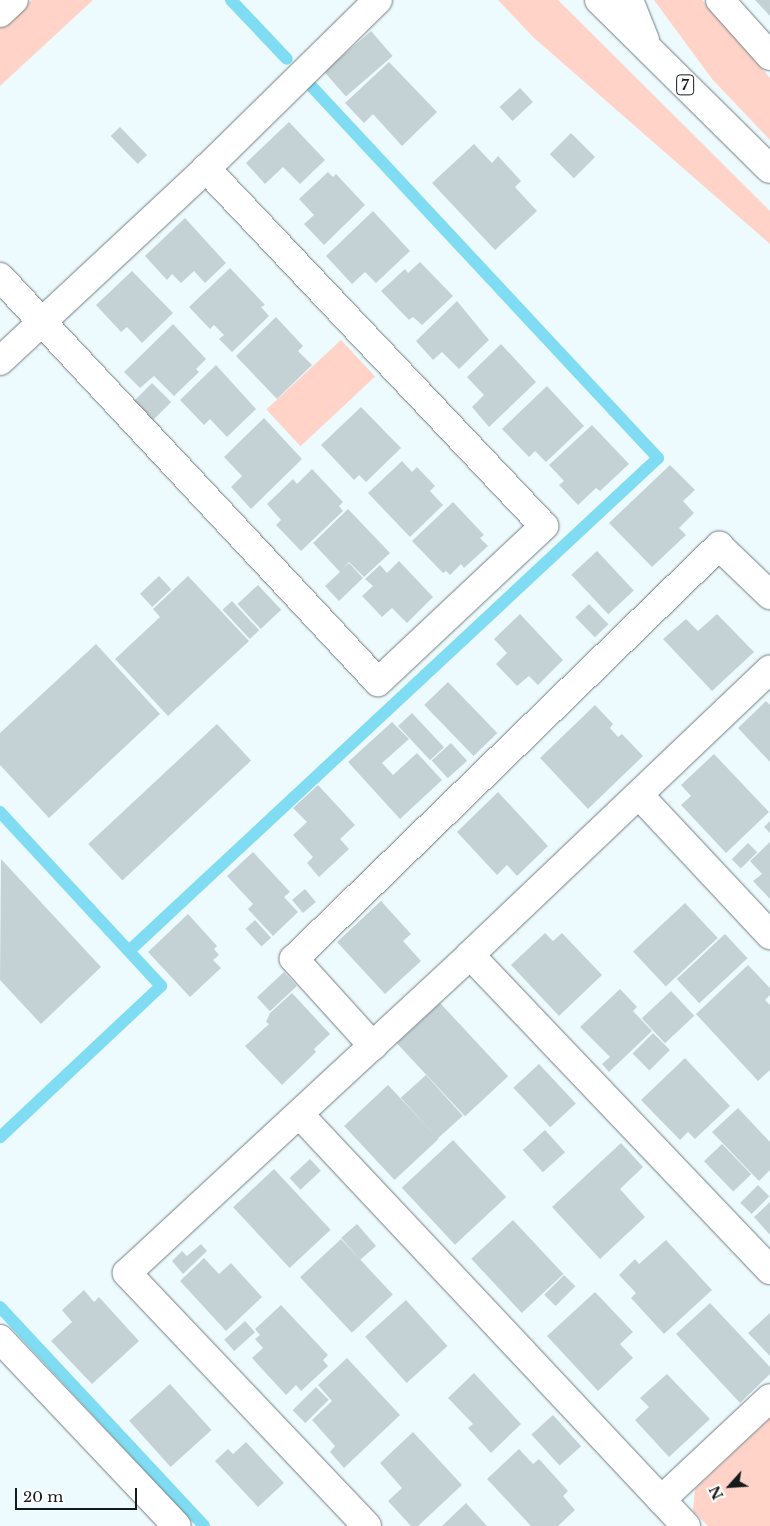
<!DOCTYPE html>
<style>
body{margin:0}
#map{position:relative;width:770px;height:1526px;overflow:hidden;background:#edfbfe;font-family:"Libre Baskerville",serif}
div>[style]{position:absolute}
[style*='--x']{left:calc(var(--x)*1px);top:calc(var(--y)*1px);width:calc(var(--w)*1px);rotate:calc(var(--a)*1deg)}
.green>*{inset:0;background:#ffd3c7;transform-origin:0 0}
.stream>*{height:12px;margin:-6px;padding:0 6px;transform-origin:6px;border-radius:6px;background:#7fdcf2}
.building>*{inset:0;background:#c5d2d5;transform-origin:0 0}
.roads{filter:drop-shadow(0 0 1px #727d80) drop-shadow(0 0 1px #727d80)}
.minor>*{height:28px;margin:-14px;padding:0 14px;transform-origin:14px;border-radius:14px;background:#fff}
.primary>*{height:28px;margin:-14px;padding:0 14px;transform-origin:14px;border-radius:14px;background:#fff}
span{translate:-50% -50%;white-space:nowrap;text-align:center;line-height:1.15;-webkit-text-stroke:5px #fff;paint-order:stroke}
.shield-label span{padding:1px 4px;background:#fff;border:1px solid;border-radius:4px;-webkit-text-stroke-width:0}
.shield-label{font-size:15px;color:#151a1b;font-weight:700}
.north{position:absolute;left:705px;top:1461px;width:50px;height:50px;-webkit-text-stroke:4px #fff;paint-order:stroke;rotate:244deg;font-size:14px;font-weight:700;line-height:20px;text-align:center;color:#151a1b}
.north::after{content:'';display:block;margin:auto;width:18px;height:22px;background:#151a1b;clip-path:polygon(50% 0,100% 100%,50% 72%,0 100%)}
.scale{position:absolute;left:15px;top:1488px;width:122px;height:22px;box-sizing:border-box;border:2px solid #151a1b;border-top:0;padding-left:6px;font-size:15px;line-height:18px;white-space:nowrap;color:#151a1b;-webkit-text-stroke:4px #fff;paint-order:stroke}
</style>
<div id="map">
<div class="green">
<div style="clip-path:polygon(32px 0,93px 0,0 86px,0 28px)"></div>
<div style="clip-path:polygon(498px 0,558px 0,770px 211px,770px 244px,533px 37px)"></div>
<div style="clip-path:polygon(654px 0,702px 0,770px 78px,770px 140px,712px 79px)"></div>
<div style="left:341px;top:340px;width:50px;height:102px;rotate:47deg"></div>
<div style="clip-path:polygon(770px 1418px,770px 1526px,708px 1526px,693px 1511px,695px 1489px)"></div>
</div>
<div class="stream">
<div style="--x:231;--y:0;--w:81;--a:46.5"></div>
<div style="--x:0;--y:812;--w:237;--a:47.2"></div>
<div style="--x:161;--y:986;--w:221;--a:136.8"></div>
<div style="--x:129;--y:951;--w:723;--a:-42.98"></div>
<div style="--x:658;--y:458;--w:507;--a:-133"></div>
<div style="--x:0;--y:1307;--w:299;--a:47"></div>
</div>
<div class="building">
<div style="clip-path:polygon(755px 0,770px 0,770px 16px)"></div>
<div style="left:371px;top:31px;width:33px;height:62px;rotate:49deg"></div>
<div style="clip-path:polygon(389px 62px,437px 112px,402px 146px,373px 114px,364px 123px,345px 103px)"></div>
<div style="left:520px;top:88px;width:19px;height:28px;rotate:47deg"></div>
<div style="clip-path:polygon(289px 122px,325px 160px,300px 184px,283px 167px,265px 184px,246px 163px)"></div>
<div style="left:120px;top:127px;width:39px;height:13px;rotate:46deg"></div>
<div style="left:571px;top:133px;width:34px;height:30px;rotate:45deg"></div>
<div style="clip-path:polygon(474px 144px,492px 163px,498px 156px,521px 181px,515px 187px,537px 211px,495px 250px,432px 183px)"></div>
<div style="clip-path:polygon(328px 172px,333px 177px,336px 174px,365px 205px,324px 245px,304px 224px,314px 215px,299px 199px)"></div>
<div style="clip-path:polygon(373px 211px,410px 251px,376px 283px,365px 272px,352px 284px,326px 256px)"></div>
<div style="clip-path:polygon(185px 218px,226px 263px,205px 283px,194px 271px,181px 283px,172px 274px,167px 280px,145px 256px)"></div>
<div style="clip-path:polygon(420px 262px,453px 296px,422px 325px,413px 317px,409px 320px,381px 291px,405px 269px,408px 273px)"></div>
<div style="clip-path:polygon(230px 268px,265px 305px,261px 307px,269px 316px,232px 352px,219px 339px,224px 335px,214px 325px,210px 329px,189px 307px)"></div>
<div style="clip-path:polygon(132px 271px,173px 313px,142px 343px,127px 327px,121px 332px,96px 305px)"></div>
<div style="clip-path:polygon(457px 301px,489px 340px,459px 369px,442px 352px,433px 360px,416px 341px)"></div>
<div style="clip-path:polygon(276px 317px,303px 346px,298px 351px,312px 365px,277px 399px,236px 356px)"></div>
<div style="clip-path:polygon(173px 324px,206px 359px,196px 369px,199px 372px,174px 396px,154px 376px,140px 388px,124px 372px)"></div>
<div style="clip-path:polygon(501px 344px,536px 382px,489px 427px,472px 407px,484px 395px,467px 377px)"></div>
<div style="clip-path:polygon(216px 365px,256px 409px,227px 437px,210px 419px,204px 425px,180px 400px)"></div>
<div style="left:152px;top:383px;width:27px;height:25px;rotate:45deg"></div>
<div style="clip-path:polygon(547px 386px,584px 426px,546px 462px,535px 451px,529px 457px,502px 429px)"></div>
<div style="clip-path:polygon(361px 407px,401px 448px,366px 482px,359px 475px,354px 480px,321px 445px)"></div>
<div style="clip-path:polygon(264px 418px,302px 459px,251px 509px,231px 487px,242px 476px,224px 457px)"></div>
<div style="clip-path:polygon(592px 425px,629px 464px,600px 491px,596px 488px,578px 505px,559px 485px,564px 481px,549px 465px)"></div>
<div style="clip-path:polygon(402px 461px,412px 472px,417px 467px,435px 486px,430px 491px,443px 505px,410px 537px,368px 493px)"></div>
<div style="clip-path:polygon(670px 465px,695px 490px,683px 501px,694px 513px,679px 528px,686px 535px,652px 567px,609px 523px)"></div>
<div style="clip-path:polygon(312px 469px,343px 502px,339px 506px,343px 511px,301px 551px,276px 525px,281px 520px,267px 504px,293px 479px,297px 484px)"></div>
<div style="clip-path:polygon(453px 502px,484px 535px,480px 538px,488px 546px,464px 568px,461px 564px,450px 575px,446px 571px,443px 573px,412px 541px)"></div>
<div style="clip-path:polygon(348px 509px,390px 553px,364px 577px,349px 562px,343px 568px,349px 563px,363px 578px,339px 601px,325px 586px,340px 572px,313px 543px)"></div>
<div style="left:597px;top:551px;width:54px;height:35px;rotate:47deg"></div>
<div style="clip-path:polygon(399px 561px,433px 597px,407px 623px,392px 608px,382px 617px,362px 596px,373px 586px,365px 579px,380px 565px,387px 573px)"></div>
<div style="left:159px;top:576px;width:18px;height:26px;rotate:47deg"></div>
<div style="clip-path:polygon(188px 576px,249px 641px,168px 716px,115px 659px,160px 617px,153px 609px)"></div>
<div style="left:258px;top:585px;width:34px;height:28px;rotate:47deg"></div>
<div style="left:232px;top:601px;width:40px;height:13px;rotate:47deg"></div>
<div style="left:589px;top:604px;width:28px;height:19px;rotate:46deg"></div>
<div style="clip-path:polygon(520px 614px,563px 660px,538px 685px,529px 676px,517px 686px,496px 664px,507px 653px,494px 639px)"></div>
<div style="clip-path:polygon(717px 614px,754px 652px,712px 691px,663px 639px,686px 619px,698px 631px)"></div>
<div style="clip-path:polygon(96px 644px,160px 714px,49px 818px,0 765px,0 733px)"></div>
<div style="left:448px;top:682px;width:71px;height:33px;rotate:46deg"></div>
<div style="clip-path:polygon(766px 701px,770px 705px,770px 762px,738px 728px)"></div>
<div style="clip-path:polygon(595px 705px,613px 724px,610px 728px,618px 737px,622px 734px,643px 756px,588px 809px,540px 758px)"></div>
<div style="left:412px;top:713px;width:47px;height:19px;rotate:47deg"></div>
<div style="clip-path:polygon(392px 722px,409px 739px,382px 763px,393px 775px,417px 753px,442px 780px,400px 819px,348px 762px)"></div>
<div style="left:217px;top:724px;width:50px;height:176px;rotate:47deg"></div>
<div style="left:451px;top:743px;width:24px;height:26px;rotate:48deg"></div>
<div style="clip-path:polygon(714px 754px,769px 812px,726px 853px,681px 805px,691px 796px,681px 785px)"></div>
<div style="clip-path:polygon(318px 785px,355px 825px,340px 839px,349px 849px,319px 877px,307px 863px,313px 857px,293px 835px,307px 822px,293px 808px)"></div>
<div style="clip-path:polygon(498px 792px,548px 846px,517px 876px,507px 865px,497px 875px,457px 832px)"></div>
<div style="clip-path:polygon(770px 821px,770px 833px,764px 827px)"></div>
<div style="clip-path:polygon(770px 842px,770px 899px,753px 881px,762px 874px,750px 861px)"></div>
<div style="left:748px;top:843px;width:13px;height:23px;rotate:45deg"></div>
<div style="clip-path:polygon(253px 852px,290px 892px,284px 897px,298px 912px,273px 936px,248px 909px,253px 904px,227px 876px)"></div>
<div style="clip-path:polygon(1px 859px,101px 967px,41px 1024px,0 980px)"></div>
<div style="left:305px;top:889px;width:17px;height:17px;rotate:50deg"></div>
<div style="clip-path:polygon(381px 901px,411px 934px,403px 941px,421px 961px,385px 994px,337px 942px)"></div>
<div style="left:685px;top:903px;width:48px;height:71px;rotate:47deg"></div>
<div style="clip-path:polygon(188px 914px,217px 946px,214px 949px,219px 955px,213px 960px,221px 968px,190px 997px,148px 952px)"></div>
<div style="left:255px;top:920px;width:24px;height:13px;rotate:48deg"></div>
<div style="clip-path:polygon(545px 933px,553px 941px,562px 933px,602px 975px,559px 1016px,511px 965px)"></div>
<div style="left:725px;top:934px;width:33px;height:66px;rotate:47deg"></div>
<div style="clip-path:polygon(748px 965px,770px 988px,770px 995px,765px 1000px,770px 1005px,770px 1070px,758px 1081px,696px 1014px)"></div>
<div style="left:284px;top:972px;width:19px;height:37px;rotate:47deg"></div>
<div style="clip-path:polygon(620px 989px,637px 1007px,633px 1011px,652px 1031px,609px 1072px,602px 1064px,610px 1057px,580px 1027px)"></div>
<div style="left:671px;top:991px;width:34px;height:40px;rotate:47deg"></div>
<div style="clip-path:polygon(292px 993px,330px 1034px,314px 1049px,316px 1052px,282px 1085px,245px 1046px,269px 1024px,266px 1022px,270px 1013px)"></div>
<div style="left:440px;top:1003px;width:100px;height:59px;rotate:47deg"></div>
<div style="left:653px;top:1033px;width:24px;height:29px;rotate:45deg"></div>
<div style="clip-path:polygon(685px 1058px,730px 1106px,695px 1139px,688px 1132px,680px 1140px,641px 1100px)"></div>
<div style="left:539px;top:1064px;width:54px;height:35px;rotate:47deg"></div>
<div style="left:426px;top:1075px;width:55px;height:34px;rotate:48deg"></div>
<div style="left:388px;top:1085px;width:74px;height:60px;rotate:47deg"></div>
<div style="clip-path:polygon(738px 1108px,770px 1142px,770px 1170px,759px 1181px,712px 1132px)"></div>
<div style="left:545px;top:1130px;width:30px;height:30px;rotate:48deg"></div>
<div style="left:453px;top:1140px;width:78px;height:70px;rotate:47deg"></div>
<div style="clip-path:polygon(621px 1143px,643px 1167px,620px 1189px,645px 1217px,600px 1259px,552px 1207px)"></div>
<div style="left:722px;top:1144px;width:42px;height:25px;rotate:46deg"></div>
<div style="left:310px;top:1159px;width:16px;height:28px;rotate:47deg"></div>
<div style="left:274px;top:1169px;width:83px;height:56px;rotate:47deg"></div>
<div style="left:758px;top:1185px;width:16px;height:25px;rotate:45deg"></div>
<div style="clip-path:polygon(770px 1202px,770px 1235px,754px 1217px)"></div>
<div style="left:513px;top:1220px;width:74px;height:57px;rotate:47deg"></div>
<div style="left:357px;top:1224px;width:29px;height:21px;rotate:49deg"></div>
<div style="left:341px;top:1239px;width:76px;height:56px;rotate:47deg"></div>
<div style="clip-path:polygon(666px 1240px,712px 1290px,664px 1334px,631px 1298px,636px 1293px,619px 1275px,635px 1259px,639px 1264px)"></div>
<div style="clip-path:polygon(201px 1244px,207px 1251px,183px 1274px,172px 1261px,182px 1251px,187px 1256px)"></div>
<div style="clip-path:polygon(204px 1258px,219px 1274px,231px 1263px,262px 1297px,226px 1331px,180px 1281px)"></div>
<div style="left:564px;top:1275px;width:16px;height:28px;rotate:45deg"></div>
<div style="clip-path:polygon(84px 1290px,94px 1302px,99px 1297px,139px 1341px,92px 1384px,51px 1341px,72px 1322px,62px 1310px)"></div>
<div style="clip-path:polygon(595px 1292px,633px 1332px,620px 1344px,633px 1358px,598px 1391px,547px 1336px)"></div>
<div style="left:406px;top:1300px;width:62px;height:55px;rotate:48deg"></div>
<div style="clip-path:polygon(710px 1303px,770px 1367px,770px 1374px,740px 1403px,676px 1334px)"></div>
<div style="clip-path:polygon(281px 1305px,328px 1355px,323px 1360px,328px 1366px,301px 1391px,296px 1385px,286px 1395px,252px 1358px,263px 1348px,255px 1339px,260px 1335px,255px 1329px)"></div>
<div style="clip-path:polygon(770px 1313px,770px 1356px,748px 1333px)"></div>
<div style="left:245px;top:1321px;width:15px;height:28px;rotate:48deg"></div>
<div style="clip-path:polygon(347px 1358px,400px 1415px,344px 1468px,330px 1452px,335px 1446px,312px 1420px,332px 1401px,318px 1385px)"></div>
<div style="clip-path:polygon(474px 1373px,521px 1424px,491px 1453px,468px 1428px,473px 1424px,448px 1398px)"></div>
<div style="clip-path:polygon(667px 1374px,710px 1419px,669px 1457px,635px 1420px,649px 1407px,640px 1398px)"></div>
<div style="left:170px;top:1384px;width:62px;height:55px;rotate:48deg"></div>
<div style="left:316px;top:1387px;width:18px;height:33px;rotate:45deg"></div>
<div style="left:553px;top:1415px;width:42px;height:29px;rotate:48deg"></div>
<div style="clip-path:polygon(413px 1432px,462px 1485px,418px 1526px,411px 1526px,388px 1501px,402px 1488px,380px 1463px)"></div>
<div style="clip-path:polygon(246px 1442px,284px 1483px,258px 1507px,215px 1461px,228px 1449px,233px 1454px)"></div>
<div style="clip-path:polygon(519px 1449px,533px 1464px,539px 1459px,568px 1491px,563px 1496px,575px 1510px,558px 1526px,531px 1526px,487px 1479px)"></div>
<div style="clip-path:polygon(466px 1503px,487px 1526px,442px 1526px)"></div>
</div>
<div class="roads">
<div class="minor">
<div style="--x:720;--y:0;--w:75;--a:48.2"></div>
<div style="--x:0;--y:277;--w:554;--a:46.97"></div>
<div style="--x:378;--y:682;--w:228;--a:-43.2"></div>
<div style="--x:544;--y:526;--w:492;--a:-133.4"></div>
<div style="--x:0;--y:361;--w:282;--a:-43"></div>
<div style="--x:206;--y:169;--w:241;--a:-44.5"></div>
<div style="--x:639;--y:795;--w:192;--a:46.9"></div>
<div style="--x:470;--y:955;--w:435;--a:46.4"></div>
<div style="--x:373;--y:1046;--w:118;--a:-132.2"></div>
<div style="--x:294;--y:959;--w:593;--a:-44.18"></div>
<div style="--x:719;--y:546;--w:71;--a:43.9"></div>
<div style="--x:300;--y:1115;--w:564;--a:46.8"></div>
<div style="--x:0;--y:1339;--w:257;--a:46.6"></div>
<div style="--x:661;--y:1500;--w:149;--a:-43.1"></div>
<div style="--x:367;--y:1526;--w:349;--a:-133.5"></div>
<div style="--x:127;--y:1273;--w:468;--a:-42.8"></div>
<div style="--x:470;--y:955;--w:414;--a:-43.6"></div>
</div>
<div class="primary">
<div style="--x:599;--y:0;--w:240;--a:44.7"></div>
<div style="--x:629;--y:0;--w:43;--a:68.2"></div>
<div style="--x:0;--y:13;--w:19;--a:-43"></div>
</div>
</div>
<div class="shield-label">
<span style="left:685px;top:85px">7</span>
</div>
<div class="north">N</div>
<div class="scale">20 m</div>
</div>
